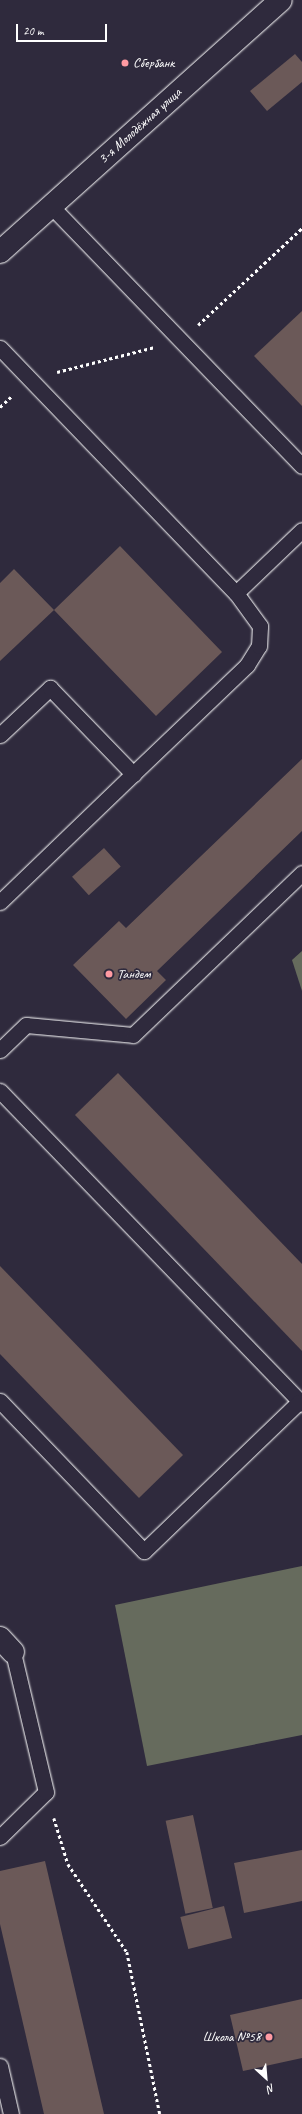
<!DOCTYPE html>
<meta charset="utf-8">
<style>
body{margin:0}
#map{position:relative;width:302px;height:2114px;overflow:hidden;background:#2f2a3d;font-family:Caveat,sans-serif}
div>[style]{position:absolute}
[style*='--x']{left:calc(var(--x)*1px);top:calc(var(--y)*1px);width:calc(var(--w)*1px);rotate:calc(var(--a)*1deg)}
.green>*{inset:0;background:#666b5d}
.building>*{inset:0;background:#6b5958;transform-origin:0 0}
.path>*{height:2.5px;margin-top:-1.25px;transform-origin:0;background:repeating-linear-gradient(90deg,#fff 0 3px,transparent 0 6px)}
.roads{filter:drop-shadow(0 0 1px #fff) drop-shadow(0 0 1px #fff)}
.service>*{height:15px;margin:-7.5px;padding:0 7.5px;transform-origin:7.5px;border-radius:7.5px;background:#2f2a3d}
.minor>*{height:22px;margin:-11px;padding:0 11px;transform-origin:11px;border-radius:11px;background:#2f2a3d}
.secondary>*{height:22px;margin:-11px;padding:0 11px;transform-origin:11px;border-radius:11px;background:#2f2a3d}
.dots>*{width:11px;height:11px;translate:-50% -50%;box-sizing:border-box;border:2px solid #2f2a3d;border-radius:50%}
span{translate:-50% -50%;white-space:nowrap;text-align:center;line-height:1.15;-webkit-text-stroke:3.5px #2f2a3d;paint-order:stroke}
.poi-label{font-size:14px;color:#fff}
.left{translate:0 -50%;text-align:left}
.right{translate:-100% -50%;text-align:right}
.street-label{font-size:14px;color:#fff}
.north{position:absolute;left:246px;top:2058px;width:40px;height:40px;-webkit-text-stroke:3px #2f2a3d;paint-order:stroke;rotate:154deg;font-size:11px;font-weight:700;line-height:16px;text-align:center;color:#fff}
.north::after{content:'';display:block;margin:auto;width:14px;height:18px;background:#fff;clip-path:polygon(50% 0,100% 100%,50% 72%,0 100%)}
.scale{position:absolute;left:16px;top:24px;width:91px;height:18px;box-sizing:border-box;border:2px solid #fff;border-top:0;padding-left:5px;font-size:12px;line-height:14px;white-space:nowrap;color:#fff;-webkit-text-stroke:3px #2f2a3d;paint-order:stroke}
</style>
<div id="map">
<div class="green">
<div style="clip-path:polygon(302px 951px,302px 991px,292px 960px)"></div>
<div style="clip-path:polygon(302px 1566px,302px 1735px,147px 1766px,115px 1605px)"></div>
</div>
<div class="building">
<div style="clip-path:polygon(295px 54px,302px 62px,302px 82px,267px 111px,250px 91px)"></div>
<div style="clip-path:polygon(302px 311px,302px 406px,254px 356px)"></div>
<div style="clip-path:polygon(120px 546px,222px 652px,156px 716px,54px 610px,0 661px,0 583px,14px 569px,54px 610px)"></div>
<div style="clip-path:polygon(302px 759px,302px 831px,157px 971px,166px 980px,126px 1019px,73px 965px,119px 921px,126px 928px)"></div>
<div style="left:104px;top:848px;width:25px;height:43px;rotate:48deg"></div>
<div style="clip-path:polygon(118px 1073px,302px 1264px,302px 1351px,75px 1115px)"></div>
<div style="clip-path:polygon(0 1266px,183px 1455px,139px 1498px,0 1354px)"></div>
<div style="left:193px;top:1815px;width:95px;height:28px;rotate:78deg"></div>
<div style="clip-path:polygon(302px 1850px,302px 1901px,244px 1913px,234px 1863px)"></div>
<div style="clip-path:polygon(45px 1861px,104px 2114px,44px 2114px,0 1924px,0 1871px)"></div>
<div style="left:224px;top:1906px;width:33px;height:45px;rotate:76deg"></div>
<div style="clip-path:polygon(302px 1999px,302px 2058px,243px 2071px,230px 2015px)"></div>
</div>
<div class="path">
<div style="--x:198;--y:325;--w:142;--a:-43"></div>
<div style="--x:57;--y:372;--w:101;--a:-14.3"></div>
<div style="--x:0;--y:407;--w:18;--a:-43"></div>
<div style="--x:54;--y:1818;--w:48;--a:73.1"></div>
<div style="--x:68;--y:1864;--w:106;--a:56.2"></div>
<div style="--x:127;--y:1952;--w:165;--a:78.5"></div>
</div>
<div class="roads">
<div class="service">
<div style="--x:51;--y:206;--w:361;--a:46"></div>
<div style="--x:0;--y:348;--w:340;--a:46.1"></div>
<div style="--x:236;--y:593;--w:91;--a:-43.7"></div>
<div style="--x:0;--y:735;--w:69;--a:-43.2"></div>
<div style="--x:50;--y:688;--w:120;--a:46"></div>
<div style="--x:133;--y:774;--w:158;--a:-43.7"></div>
<div style="--x:247;--y:665;--w:22;--a:-58"></div>
<div style="--x:259;--y:646;--w:20;--a:-87"></div>
<div style="--x:260;--y:626;--w:41;--a:-126"></div>
<div style="--x:0;--y:902;--w:185;--a:-43.9"></div>
<div style="--x:0;--y:1050;--w:36;--a:-44"></div>
<div style="--x:26;--y:1025;--w:107;--a:5.3"></div>
<div style="--x:133;--y:1035;--w:234;--a:-43.8"></div>
<div style="--x:0;--y:1091;--w:435;--a:46"></div>
<div style="--x:0;--y:1401;--w:208;--a:46.2"></div>
<div style="--x:144;--y:1551;--w:215;--a:-43.9"></div>
<div style="--x:0;--y:1837;--w:64;--a:-44.4"></div>
<div style="--x:46;--y:1792;--w:144;--a:-103.3"></div>
<div style="--x:0;--y:2066;--w:49;--a:77.1"></div>
</div>
<div class="minor">
<div style="--x:0;--y:1638;--w:19;--a:47"></div>
</div>
<div class="secondary">
<div style="--x:0;--y:252;--w:377;--a:-41.9"></div>
</div>
</div>
<div class="dots">
<div style="left:125px;top:63px;background:#ff9aa2"></div>
<div style="left:109px;top:974px;background:#ff9aa2"></div>
<div style="left:269px;top:2037px;background:#ff9aa2"></div>
</div>
<div class="poi-label">
<span class="left" style="left:133px;top:63px">Сбербанк</span>
<span class="left" style="left:117px;top:974px">Тандем</span>
<span class="right" style="left:261px;top:2037px">Школа №58</span>
</div>
<div class="street-label">
<span style="left:140px;top:126px;rotate:-42deg">3-я Молодёжная улица</span>
</div>
<div class="north">N</div>
<div class="scale">20 m</div>
</div>
